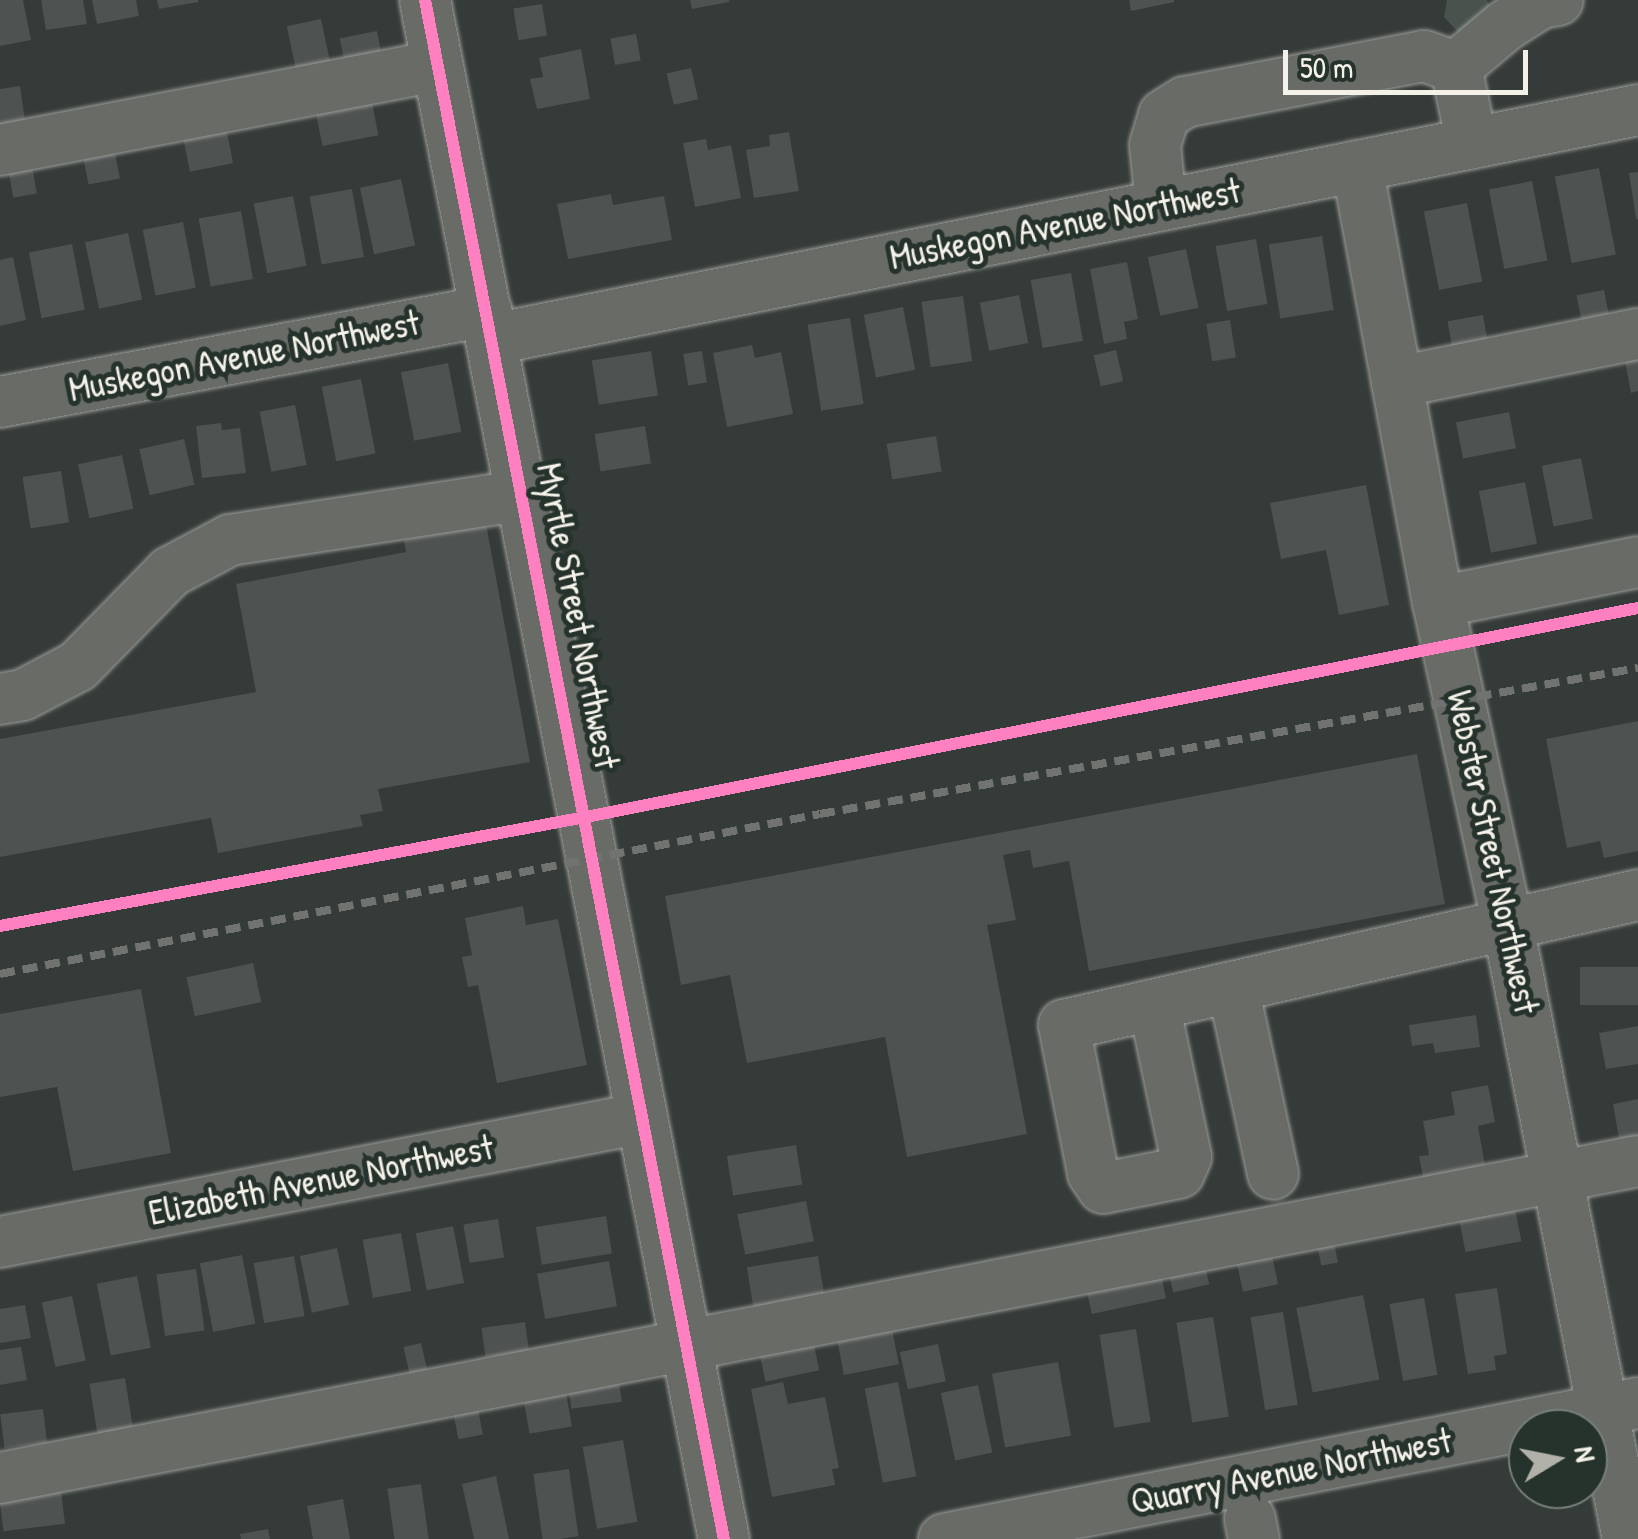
<!DOCTYPE html>
<style>
body{margin:0}
#map{position:relative;width:1638px;height:1539px;overflow:hidden;background:#353b38;font-family:"Patrick Hand",sans-serif}
div>[style]{position:absolute}
[style*='--x']{left:calc(var(--x)*1px);top:calc(var(--y)*1px);width:calc(var(--w)*1px);rotate:calc(var(--a)*1deg)}
.green>*{inset:0;background:#49524c}
.building>*{inset:0;background:#4e5250;transform-origin:0 0}
.roads{filter:drop-shadow(0 0 2px #9c9e9b) drop-shadow(0 0 2px #9c9e9b)}
.minor>*{height:50px;margin:-25px;padding:0 25px;transform-origin:25px;border-radius:25px;background:#686b66}
.rail>*{height:8px;margin-top:-4px;transform-origin:0;background:repeating-linear-gradient(90deg,#707370 0 15px,transparent 0 23px)}
.cycleway>*{height:12px;margin:-6px;padding:0 6px;transform-origin:6px;border-radius:6px;background:#ff80c0}
span{translate:-50% -50%;white-space:nowrap;text-align:center;line-height:1.15;-webkit-text-stroke:10px #26332d;paint-order:stroke}
.street-label{font-size:35px;color:#f4f1e8}
.north{position:absolute;left:1508px;top:1409px;width:100px;height:100px;box-sizing:border-box;background:#26332d;border:2px solid #787f78;border-radius:50%;rotate:80deg;font-size:28px;font-weight:700;line-height:40px;text-align:center;color:#f4f1e8}
.north::after{content:'';display:block;margin:auto;width:35px;height:45px;background:#b1b1aa;clip-path:polygon(50% 0,100% 100%,50% 72%,0 100%)}
.scale{position:absolute;left:1283px;top:50px;width:245px;height:45px;box-sizing:border-box;border:5px solid #f4f1e8;border-top:0;padding-left:12px;font-size:30px;line-height:35px;white-space:nowrap;color:#f4f1e8;-webkit-text-stroke:8px #26332d;paint-order:stroke}
</style>
<div id="map">
<div class="green">
<div style="clip-path:polygon(1447px 0,1487px 0,1490px 8px,1460px 34px,1444px 17px)"></div>
</div>
<div class="building">
<div style="clip-path:polygon(0 0,23px 0,31px 40px,0 46px)"></div>
<div style="clip-path:polygon(41px 0,83px 0,87px 24px,46px 30px)"></div>
<div style="clip-path:polygon(92px 0,136px 0,139px 16px,97px 24px)"></div>
<div style="clip-path:polygon(157px 0,198px 0,198px 2px,159px 9px)"></div>
<div style="clip-path:polygon(690px 0,729px 0,729px 2px,692px 9px)"></div>
<div style="clip-path:polygon(1129px 0,1174px 0,1174px 2px,1131px 11px)"></div>
<div style="left:542px;top:4px;width:32px;height:29px;rotate:81deg"></div>
<div style="left:321px;top:19px;width:52px;height:35px;rotate:78deg"></div>
<div style="left:377px;top:31px;width:33px;height:38px;rotate:79deg"></div>
<div style="left:636px;top:34px;width:27px;height:26px;rotate:80deg"></div>
<div style="clip-path:polygon(581px 49px,590px 99px,537px 109px,530px 79px,543px 77px,539px 58px)"></div>
<div style="left:691px;top:68px;width:32px;height:25px;rotate:77deg"></div>
<div style="clip-path:polygon(20px 86px,25px 121px,0 125px,0 89px)"></div>
<div style="left:370px;top:92px;width:44px;height:57px;rotate:79deg"></div>
<div style="left:226px;top:127px;width:37px;height:44px;rotate:79deg"></div>
<div style="clip-path:polygon(789px 132px,799px 191px,754px 198px,746px 150px,770px 146px,769px 135px)"></div>
<div style="clip-path:polygon(706px 139px,708px 150px,731px 145px,741px 198px,695px 207px,683px 143px)"></div>
<div style="left:114px;top:148px;width:31px;height:32px;rotate:79deg"></div>
<div style="left:32px;top:166px;width:28px;height:24px;rotate:80deg"></div>
<div style="left:1599px;top:168px;width:88px;height:45px;rotate:79deg"></div>
<div style="clip-path:polygon(1638px 172px,1638px 219px,1636px 219px,1629px 173px)"></div>
<div style="left:401px;top:179px;width:68px;height:42px;rotate:78deg"></div>
<div style="left:1532px;top:181px;width:81px;height:44px;rotate:79deg"></div>
<div style="left:352px;top:189px;width:69px;height:43px;rotate:80deg"></div>
<div style="clip-path:polygon(611px 194px,613px 205px,664px 196px,672px 240px,568px 259px,557px 204px)"></div>
<div style="left:293px;top:196px;width:71px;height:40px;rotate:79deg"></div>
<div style="left:1467px;top:203px;width:80px;height:44px;rotate:79deg"></div>
<div style="left:241px;top:211px;width:69px;height:43px;rotate:80deg"></div>
<div style="left:183px;top:222px;width:67px;height:41px;rotate:79deg"></div>
<div style="left:128px;top:233px;width:68px;height:44px;rotate:78deg"></div>
<div style="left:1322px;top:236px;width:75px;height:54px;rotate:81deg"></div>
<div style="left:1256px;top:239px;width:66px;height:41px;rotate:80deg"></div>
<div style="left:72px;top:244px;width:67px;height:44px;rotate:79deg"></div>
<div style="left:1186px;top:249px;width:60px;height:39px;rotate:78deg"></div>
<div style="clip-path:polygon(13px 257px,26px 320px,0 326px,0 260px)"></div>
<div style="clip-path:polygon(1127px 262px,1138px 319px,1124px 322px,1127px 339px,1104px 344px,1090px 269px)"></div>
<div style="left:1071px;top:273px;width:69px;height:41px;rotate:80deg"></div>
<div style="left:1604px;top:290px;width:32px;height:28px;rotate:79deg"></div>
<div style="left:1019px;top:295px;width:49px;height:40px;rotate:79deg"></div>
<div style="left:963px;top:296px;width:66px;height:42px;rotate:82deg"></div>
<div style="left:903px;top:307px;width:64px;height:40px;rotate:79deg"></div>
<div style="left:1483px;top:315px;width:35px;height:36px;rotate:80deg"></div>
<div style="left:850px;top:318px;width:87px;height:43px;rotate:81deg"></div>
<div style="left:1230px;top:320px;width:38px;height:24px;rotate:81deg"></div>
<div style="clip-path:polygon(752px 345px,755px 358px,781px 352px,793px 414px,727px 427px,713px 353px)"></div>
<div style="left:1116px;top:350px;width:32px;height:23px;rotate:77deg"></div>
<div style="left:651px;top:351px;width:45px;height:60px;rotate:81deg"></div>
<div style="left:702px;top:351px;width:32px;height:19px;rotate:81deg"></div>
<div style="clip-path:polygon(1638px 352px,1638px 391px,1631px 393px,1624px 355px)"></div>
<div style="left:448px;top:363px;width:70px;height:48px;rotate:79deg"></div>
<div style="left:361px;top:379px;width:76px;height:40px;rotate:79deg"></div>
<div style="left:295px;top:405px;width:61px;height:36px;rotate:79deg"></div>
<div style="left:1509px;top:412px;width:37px;height:54px;rotate:79deg"></div>
<div style="clip-path:polygon(221px 423px,222px 430px,240px 428px,246px 473px,202px 478px,196px 426px)"></div>
<div style="left:645px;top:426px;width:38px;height:51px;rotate:81deg"></div>
<div style="left:936px;top:436px;width:36px;height:50px;rotate:81deg"></div>
<div style="left:184px;top:439px;width:47px;height:46px;rotate:77deg"></div>
<div style="left:122px;top:455px;width:55px;height:45px;rotate:78deg"></div>
<div style="left:1581px;top:458px;width:62px;height:40px;rotate:79deg"></div>
<div style="left:61px;top:471px;width:52px;height:39px;rotate:81deg"></div>
<div style="left:1525px;top:482px;width:63px;height:47px;rotate:79deg"></div>
<div style="clip-path:polygon(1366px 485px,1389px 605px,1339px 615px,1326px 550px,1281px 559px,1270px 503px)"></div>
<div style="clip-path:polygon(486px 524px,530px 762px,378px 789px,383px 811px,360px 815px,363px 826px,218px 853px,211px 818px,0 857px,0 739px,256px 692px,236px 584px,406px 552px,404px 540px)"></div>
<div style="clip-path:polygon(1638px 721px,1638px 851px,1604px 858px,1600px 841px,1567px 848px,1546px 739px)"></div>
<div style="clip-path:polygon(1417px 754px,1445px 904px,1089px 971px,1069px 861px,1033px 868px,1030px 850px,1003px 855px,1016px 920px,987px 925px,1027px 1134px,907px 1157px,885px 1037px,747px 1063px,730px 975px,681px 985px,665px 896px)"></div>
<div style="clip-path:polygon(523px 906px,526px 925px,558px 919px,587px 1065px,497px 1083px,478px 985px,468px 987px,462px 957px,472px 955px,465px 918px)"></div>
<div style="left:253px;top:963px;width:40px;height:68px;rotate:78deg"></div>
<div style="left:1638px;top:967px;width:38px;height:58px;rotate:90deg"></div>
<div style="clip-path:polygon(141px 989px,171px 1153px,73px 1171px,57px 1087px,0 1097px,0 1014px)"></div>
<div style="clip-path:polygon(1476px 1015px,1480px 1047px,1435px 1053px,1433px 1043px,1412px 1046px,1409px 1025px)"></div>
<div style="clip-path:polygon(1638px 1026px,1638px 1064px,1606px 1069px,1599px 1033px)"></div>
<div style="clip-path:polygon(1488px 1085px,1495px 1122px,1478px 1126px,1486px 1171px,1424px 1183px,1419px 1156px,1429px 1155px,1423px 1121px,1455px 1115px,1451px 1092px)"></div>
<div style="clip-path:polygon(1638px 1099px,1638px 1141px,1620px 1144px,1613px 1104px)"></div>
<div style="left:796px;top:1145px;width:40px;height:70px;rotate:81deg"></div>
<div style="left:1513px;top:1198px;width:44px;height:57px;rotate:79deg"></div>
<div style="left:806px;top:1201px;width:41px;height:70px;rotate:79deg"></div>
<div style="left:606px;top:1216px;width:38px;height:71px;rotate:81deg"></div>
<div style="left:498px;top:1219px;width:39px;height:35px;rotate:81deg"></div>
<div style="left:453px;top:1226px;width:58px;height:38px;rotate:79deg"></div>
<div style="left:401px;top:1233px;width:59px;height:39px;rotate:80deg"></div>
<div style="left:1333px;top:1237px;width:26px;height:17px;rotate:79deg"></div>
<div style="left:1270px;top:1246px;width:39px;height:36px;rotate:78deg"></div>
<div style="left:337px;top:1248px;width:58px;height:38px;rotate:78deg"></div>
<div style="left:242px;top:1255px;width:70px;height:43px;rotate:79deg"></div>
<div style="left:294px;top:1256px;width:61px;height:41px;rotate:80deg"></div>
<div style="left:818px;top:1256px;width:43px;height:72px;rotate:81deg"></div>
<div style="left:1203px;top:1257px;width:28px;height:37px;rotate:77deg"></div>
<div style="left:609px;top:1261px;width:46px;height:73px;rotate:80deg"></div>
<div style="left:1159px;top:1265px;width:34px;height:76px;rotate:78deg"></div>
<div style="left:196px;top:1269px;width:62px;height:40px;rotate:82deg"></div>
<div style="left:137px;top:1276px;width:73px;height:41px;rotate:79deg"></div>
<div style="clip-path:polygon(1497px 1288px,1507px 1354px,1494px 1356px,1496px 1370px,1468px 1374px,1455px 1294px)"></div>
<div style="left:1363px;top:1295px;width:86px;height:68px;rotate:79deg"></div>
<div style="left:72px;top:1296px;width:66px;height:31px;rotate:78deg"></div>
<div style="left:1424px;top:1298px;width:78px;height:35px;rotate:80deg"></div>
<div style="clip-path:polygon(25px 1305px,31px 1338px,0 1343px,0 1309px)"></div>
<div style="left:1283px;top:1312px;width:94px;height:33px;rotate:81deg"></div>
<div style="left:1213px;top:1317px;width:101px;height:37px;rotate:81deg"></div>
<div style="left:525px;top:1322px;width:29px;height:44px;rotate:82deg"></div>
<div style="left:892px;top:1329px;width:36px;height:56px;rotate:79deg"></div>
<div style="left:1136px;top:1329px;width:94px;height:37px;rotate:81deg"></div>
<div style="left:812px;top:1336px;width:35px;height:55px;rotate:78deg"></div>
<div style="left:421px;top:1343px;width:32px;height:18px;rotate:77deg"></div>
<div style="left:938px;top:1344px;width:38px;height:39px;rotate:78deg"></div>
<div style="clip-path:polygon(21px 1347px,27px 1380px,0 1385px,0 1350px)"></div>
<div style="left:1058px;top:1362px;width:75px;height:67px;rotate:80deg"></div>
<div style="left:618px;top:1374px;width:28px;height:51px;rotate:82deg"></div>
<div style="left:125px;top:1378px;width:51px;height:36px;rotate:81deg"></div>
<div style="clip-path:polygon(783px 1382px,788px 1404px,825px 1397px,839px 1468px,832px 1469px,835px 1485px,772px 1497px,751px 1389px)"></div>
<div style="left:898px;top:1382px;width:96px;height:34px;rotate:79deg"></div>
<div style="left:978px;top:1385px;width:69px;height:38px;rotate:78deg"></div>
<div style="left:565px;top:1387px;width:40px;height:43px;rotate:80deg"></div>
<div style="left:477px;top:1404px;width:31px;height:25px;rotate:79deg"></div>
<div style="left:43px;top:1409px;width:34px;height:43px;rotate:83deg"></div>
<div style="left:623px;top:1440px;width:83px;height:41px;rotate:80deg"></div>
<div style="left:569px;top:1469px;width:68px;height:36px;rotate:82deg"></div>
<div style="clip-path:polygon(496px 1476px,509px 1539px,474px 1539px,462px 1484px)"></div>
<div style="left:421px;top:1484px;width:56px;height:34px;rotate:82deg"></div>
<div style="left:61px;top:1491px;width:33px;height:62px;rotate:83deg"></div>
<div style="clip-path:polygon(343px 1499px,350px 1539px,313px 1539px,307px 1506px)"></div>
<div style="clip-path:polygon(268px 1529px,270px 1539px,241px 1539px,240px 1534px)"></div>
</div>
<div class="roads">
<div class="minor">
<div style="--x:425;--y:0;--w:1568;--a:79.01"></div>
<div style="--x:1456;--y:67;--w:65;--a:-40"></div>
<div style="--x:1506;--y:25;--w:41;--a:-32.2"></div>
<div style="--x:1541;--y:3;--w:17;--a:-10"></div>
<div style="--x:0;--y:150;--w:445;--a:-10.9"></div>
<div style="--x:1357;--y:166;--w:443;--a:79.5"></div>
<div style="--x:1438;--y:602;--w:330;--a:77.8"></div>
<div style="--x:1508;--y:925;--w:626;--a:78.94"></div>
<div style="--x:1161;--y:205;--w:60;--a:-95.7"></div>
<div style="--x:1155;--y:145;--w:31;--a:-73"></div>
<div style="--x:1164;--y:115;--w:25;--a:-32"></div>
<div style="--x:1185;--y:102;--w:243;--a:-10.9"></div>
<div style="--x:1424;--y:56;--w:34;--a:19"></div>
<div style="--x:1456;--y:67;--w:78;--a:78.1"></div>
<div style="--x:493;--y:339;--w:1168;--a:-11.31"></div>
<div style="--x:1397;--y:382;--w:246;--a:-11.3"></div>
<div style="--x:0;--y:402;--w:495;--a:-10.6"></div>
<div style="--x:1438;--y:602;--w:204;--a:-11.3"></div>
<div style="--x:0;--y:699;--w:23;--a:-10"></div>
<div style="--x:23;--y:695;--w:62;--a:-27.8"></div>
<div style="--x:78;--y:666;--w:132;--a:-45.6"></div>
<div style="--x:170;--y:572;--w:68;--a:-28.1"></div>
<div style="--x:230;--y:540;--w:297;--a:-8.7"></div>
<div style="--x:1233;--y:987;--w:191;--a:77.9"></div>
<div style="--x:1154;--y:1005;--w:155;--a:78.1"></div>
<div style="--x:1186;--y:1157;--w:17;--a:114"></div>
<div style="--x:1179;--y:1173;--w:77;--a:168.8"></div>
<div style="--x:1103;--y:1188;--w:18;--a:-124"></div>
<div style="--x:1093;--y:1173;--w:151;--a:-101.1"></div>
<div style="--x:1064;--y:1025;--w:589;--a:-12.76"></div>
<div style="--x:0;--y:1242;--w:654;--a:-10.93"></div>
<div style="--x:0;--y:1478;--w:1668;--a:-10.95"></div>
<div style="--x:1250;--y:1519;--w:20;--a:79"></div>
<div style="--x:944;--y:1539;--w:707;--a:-11.09"></div>
</div>
</div>
<div class="rail">
<div style="--x:0;--y:974;--w:835;--a:-11.04"></div>
<div style="--x:820;--y:814;--w:831;--a:-10.12"></div>
</div>
<div class="cycleway">
<div style="--x:425;--y:0;--w:1568;--a:79.01"></div>
<div style="--x:0;--y:926;--w:596;--a:-10.54"></div>
<div style="--x:586;--y:817;--w:1073;--a:-11.24"></div>
</div>
<div class="street-label">
<span style="left:1065px;top:224px;rotate:-11deg">Muskegon Avenue Northwest</span>
<span style="left:244px;top:356px;rotate:-11deg">Muskegon Avenue Northwest</span>
<span style="left:578px;top:616px;rotate:79deg">Myrtle Street Northwest</span>
<span style="left:1493px;top:852px;rotate:78deg">Webster Street Northwest</span>
<span style="left:321px;top:1180px;rotate:-11deg">Elizabeth Avenue Northwest</span>
<span style="left:1291px;top:1471px;rotate:-11deg">Quarry Avenue Northwest</span>
</div>
<div class="north">N</div>
<div class="scale">50 m</div>
</div>
